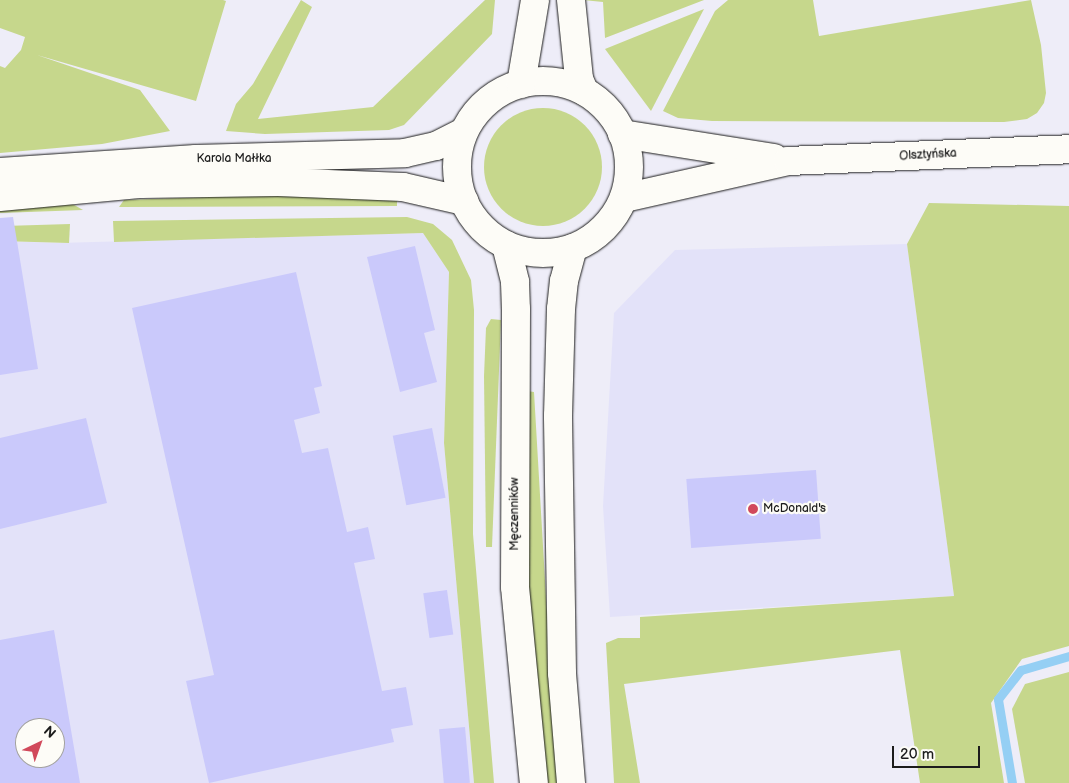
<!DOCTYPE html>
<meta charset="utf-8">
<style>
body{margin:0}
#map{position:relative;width:1069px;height:783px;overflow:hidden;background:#eeedf8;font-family:"Balsamiq Sans",sans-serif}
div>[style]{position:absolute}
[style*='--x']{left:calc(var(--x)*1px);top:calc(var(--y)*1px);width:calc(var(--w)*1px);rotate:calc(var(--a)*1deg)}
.built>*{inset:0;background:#e3e2f9}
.green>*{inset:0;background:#c6d78c}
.round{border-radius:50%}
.stream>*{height:9px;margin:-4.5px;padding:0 4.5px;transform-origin:4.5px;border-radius:4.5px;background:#95cff4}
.building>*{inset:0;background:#cac9fb;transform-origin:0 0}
.roads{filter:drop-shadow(0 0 1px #1c1c1c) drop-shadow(0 0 1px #1c1c1c)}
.major>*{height:28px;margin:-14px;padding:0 14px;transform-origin:14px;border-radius:14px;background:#fdfcf7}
.major>.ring{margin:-14px;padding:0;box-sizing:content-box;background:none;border:28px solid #fdfcf7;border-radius:50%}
.dots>*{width:14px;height:14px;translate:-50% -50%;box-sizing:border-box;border:2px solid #fdfcf7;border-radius:50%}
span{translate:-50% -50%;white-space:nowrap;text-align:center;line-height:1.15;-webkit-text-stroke:4.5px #fdfcf7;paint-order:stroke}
.street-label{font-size:12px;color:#1c1c1c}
.poi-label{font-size:12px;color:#1c1c1c}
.left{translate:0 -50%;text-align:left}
.north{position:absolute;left:15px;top:718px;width:50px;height:50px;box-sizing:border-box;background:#fdfcf7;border:1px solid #a3a29f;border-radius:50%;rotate:42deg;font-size:14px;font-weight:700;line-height:20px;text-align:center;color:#1c1c1c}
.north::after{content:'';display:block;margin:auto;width:18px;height:22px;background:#d1495b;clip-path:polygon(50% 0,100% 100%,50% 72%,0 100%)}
.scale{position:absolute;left:892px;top:746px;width:88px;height:22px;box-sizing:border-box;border:2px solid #1c1c1c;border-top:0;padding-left:6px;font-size:15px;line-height:18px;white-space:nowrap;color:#1c1c1c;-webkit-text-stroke:4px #fdfcf7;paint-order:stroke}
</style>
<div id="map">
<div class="built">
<div style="clip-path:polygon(evenodd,423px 233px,449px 272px,444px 443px,474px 783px,0 783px,0 241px,58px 243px,423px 233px,25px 728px,55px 728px,55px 758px,25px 758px,25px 728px)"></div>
<div style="clip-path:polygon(907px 244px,954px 596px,610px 617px,603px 506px,614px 313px,675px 250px)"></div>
</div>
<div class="green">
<div style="clip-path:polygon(0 0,223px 0,226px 1px,196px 101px,37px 55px,140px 90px,170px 131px,102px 144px,0 153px,0 66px,5px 68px,21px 50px,25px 37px,0 28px)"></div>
<div style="clip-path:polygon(301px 0,312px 7px,258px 119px,373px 107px,485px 0,495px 0,492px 34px,404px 125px,389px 130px,265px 134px,226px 131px,236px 104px,253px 84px)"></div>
<div style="clip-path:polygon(583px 0,704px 0,605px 38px,603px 2px)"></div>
<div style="clip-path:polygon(728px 0,813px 0,819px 36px,1031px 0,1041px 45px,1046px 93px,1044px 103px,1037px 113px,1027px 119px,1004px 122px,712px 121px,678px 118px,663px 111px,715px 11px)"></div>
<div style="clip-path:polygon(704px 9px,651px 111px,605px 49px)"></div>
<div class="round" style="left:484px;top:108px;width:118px;height:118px"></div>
<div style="clip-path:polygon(292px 194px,397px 194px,397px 206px,119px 207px,124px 200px)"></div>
<div style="clip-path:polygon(69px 202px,83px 210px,0 213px,0 207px)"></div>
<div style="clip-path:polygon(929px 203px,1069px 206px,1069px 646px,1022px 659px,991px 703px,1004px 783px,920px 783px,900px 650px,624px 684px,640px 783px,614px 783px,606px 643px,618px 638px,640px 638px,640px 617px,954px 596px,907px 244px)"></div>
<div style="clip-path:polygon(407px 217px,433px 224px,452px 240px,471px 280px,474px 310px,473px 534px,494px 783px,474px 783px,444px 443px,449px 272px,423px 233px,114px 242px,113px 221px)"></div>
<div style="clip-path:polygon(70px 224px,69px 243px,0 241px,4px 226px)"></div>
<div style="clip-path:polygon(491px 319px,501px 320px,492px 547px,486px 547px,484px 376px,486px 328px)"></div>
<div style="clip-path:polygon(527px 391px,534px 392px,549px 649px,561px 783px,542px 783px,528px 618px)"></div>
<div style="clip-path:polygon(1069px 672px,1069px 783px,1025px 783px,1012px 709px,1025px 684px)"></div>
</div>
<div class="stream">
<div style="--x:1012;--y:783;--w:85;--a:-99.5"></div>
<div style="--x:998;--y:699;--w:37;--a:-52"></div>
<div style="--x:1021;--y:670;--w:50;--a:-16.3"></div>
</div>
<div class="building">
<div style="clip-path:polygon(13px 217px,38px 369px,0 375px,0 218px)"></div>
<div style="clip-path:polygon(415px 246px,435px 330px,424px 333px,437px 382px,400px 392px,367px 257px)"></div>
<div style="clip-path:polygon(296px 272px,322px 386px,314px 388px,320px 413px,294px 420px,302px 453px,328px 448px,347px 532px,368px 527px,375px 559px,354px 563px,382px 691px,406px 687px,413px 725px,391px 729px,394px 742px,209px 783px,186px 681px,214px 675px,132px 308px)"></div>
<div style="clip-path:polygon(86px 418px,107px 503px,0 529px,0 438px)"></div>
<div style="left:432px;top:428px;width:71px;height:40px;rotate:79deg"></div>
<div style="left:816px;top:470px;width:69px;height:130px;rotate:86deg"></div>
<div style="left:447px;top:590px;width:45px;height:24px;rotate:82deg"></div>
<div style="clip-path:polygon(evenodd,54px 630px,80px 783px,0 783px,0 640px,54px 630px,25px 728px,55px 728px,55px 758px,25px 758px,25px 728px)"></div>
<div style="left:465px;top:727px;width:56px;height:26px;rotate:85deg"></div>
</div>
<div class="roads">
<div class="major">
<div style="--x:571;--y:0;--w:79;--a:84.2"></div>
<div style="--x:579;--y:79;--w:13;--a:67"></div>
<div class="ring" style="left:457px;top:81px;width:144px;height:144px"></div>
<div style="--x:521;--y:84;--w:85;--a:-80.5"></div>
<div style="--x:622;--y:134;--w:154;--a:9"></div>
<div style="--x:0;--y:172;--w:196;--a:-3.8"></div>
<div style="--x:196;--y:159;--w:209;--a:-1.6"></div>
<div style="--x:405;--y:153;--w:32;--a:-13"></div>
<div style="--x:436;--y:146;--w:31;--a:-27"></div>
<div style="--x:0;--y:197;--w:142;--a:-5.3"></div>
<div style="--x:141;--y:184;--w:137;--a:-0.8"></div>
<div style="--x:278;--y:182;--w:125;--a:2.3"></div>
<div style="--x:403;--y:187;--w:63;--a:12.9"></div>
<div style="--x:624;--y:198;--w:168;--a:-12.7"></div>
<div style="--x:788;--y:161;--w:281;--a:-2.4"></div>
<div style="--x:506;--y:245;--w:38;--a:76"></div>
<div style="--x:515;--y:282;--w:27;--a:88"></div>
<div style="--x:516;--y:309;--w:278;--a:90.2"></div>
<div style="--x:515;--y:587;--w:197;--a:84.5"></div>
<div style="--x:571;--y:783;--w:110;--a:-94.7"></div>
<div style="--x:562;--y:673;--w:257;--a:-90.9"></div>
<div style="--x:558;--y:416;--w:107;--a:-88.4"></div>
<div style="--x:561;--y:309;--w:28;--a:-84"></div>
<div style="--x:564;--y:281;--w:34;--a:-75"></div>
</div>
</div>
<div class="dots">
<div style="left:753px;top:509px;background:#d1495b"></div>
</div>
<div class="street-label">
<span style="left:928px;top:155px;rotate:-3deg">Olsztyńska</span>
<span style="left:234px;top:159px">Karola Małłka</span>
<span style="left:515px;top:514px;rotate:-90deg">Męczenników</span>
</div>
<div class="poi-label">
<span class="left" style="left:763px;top:509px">McDonald's</span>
</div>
<div class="north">N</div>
<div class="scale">20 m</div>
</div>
